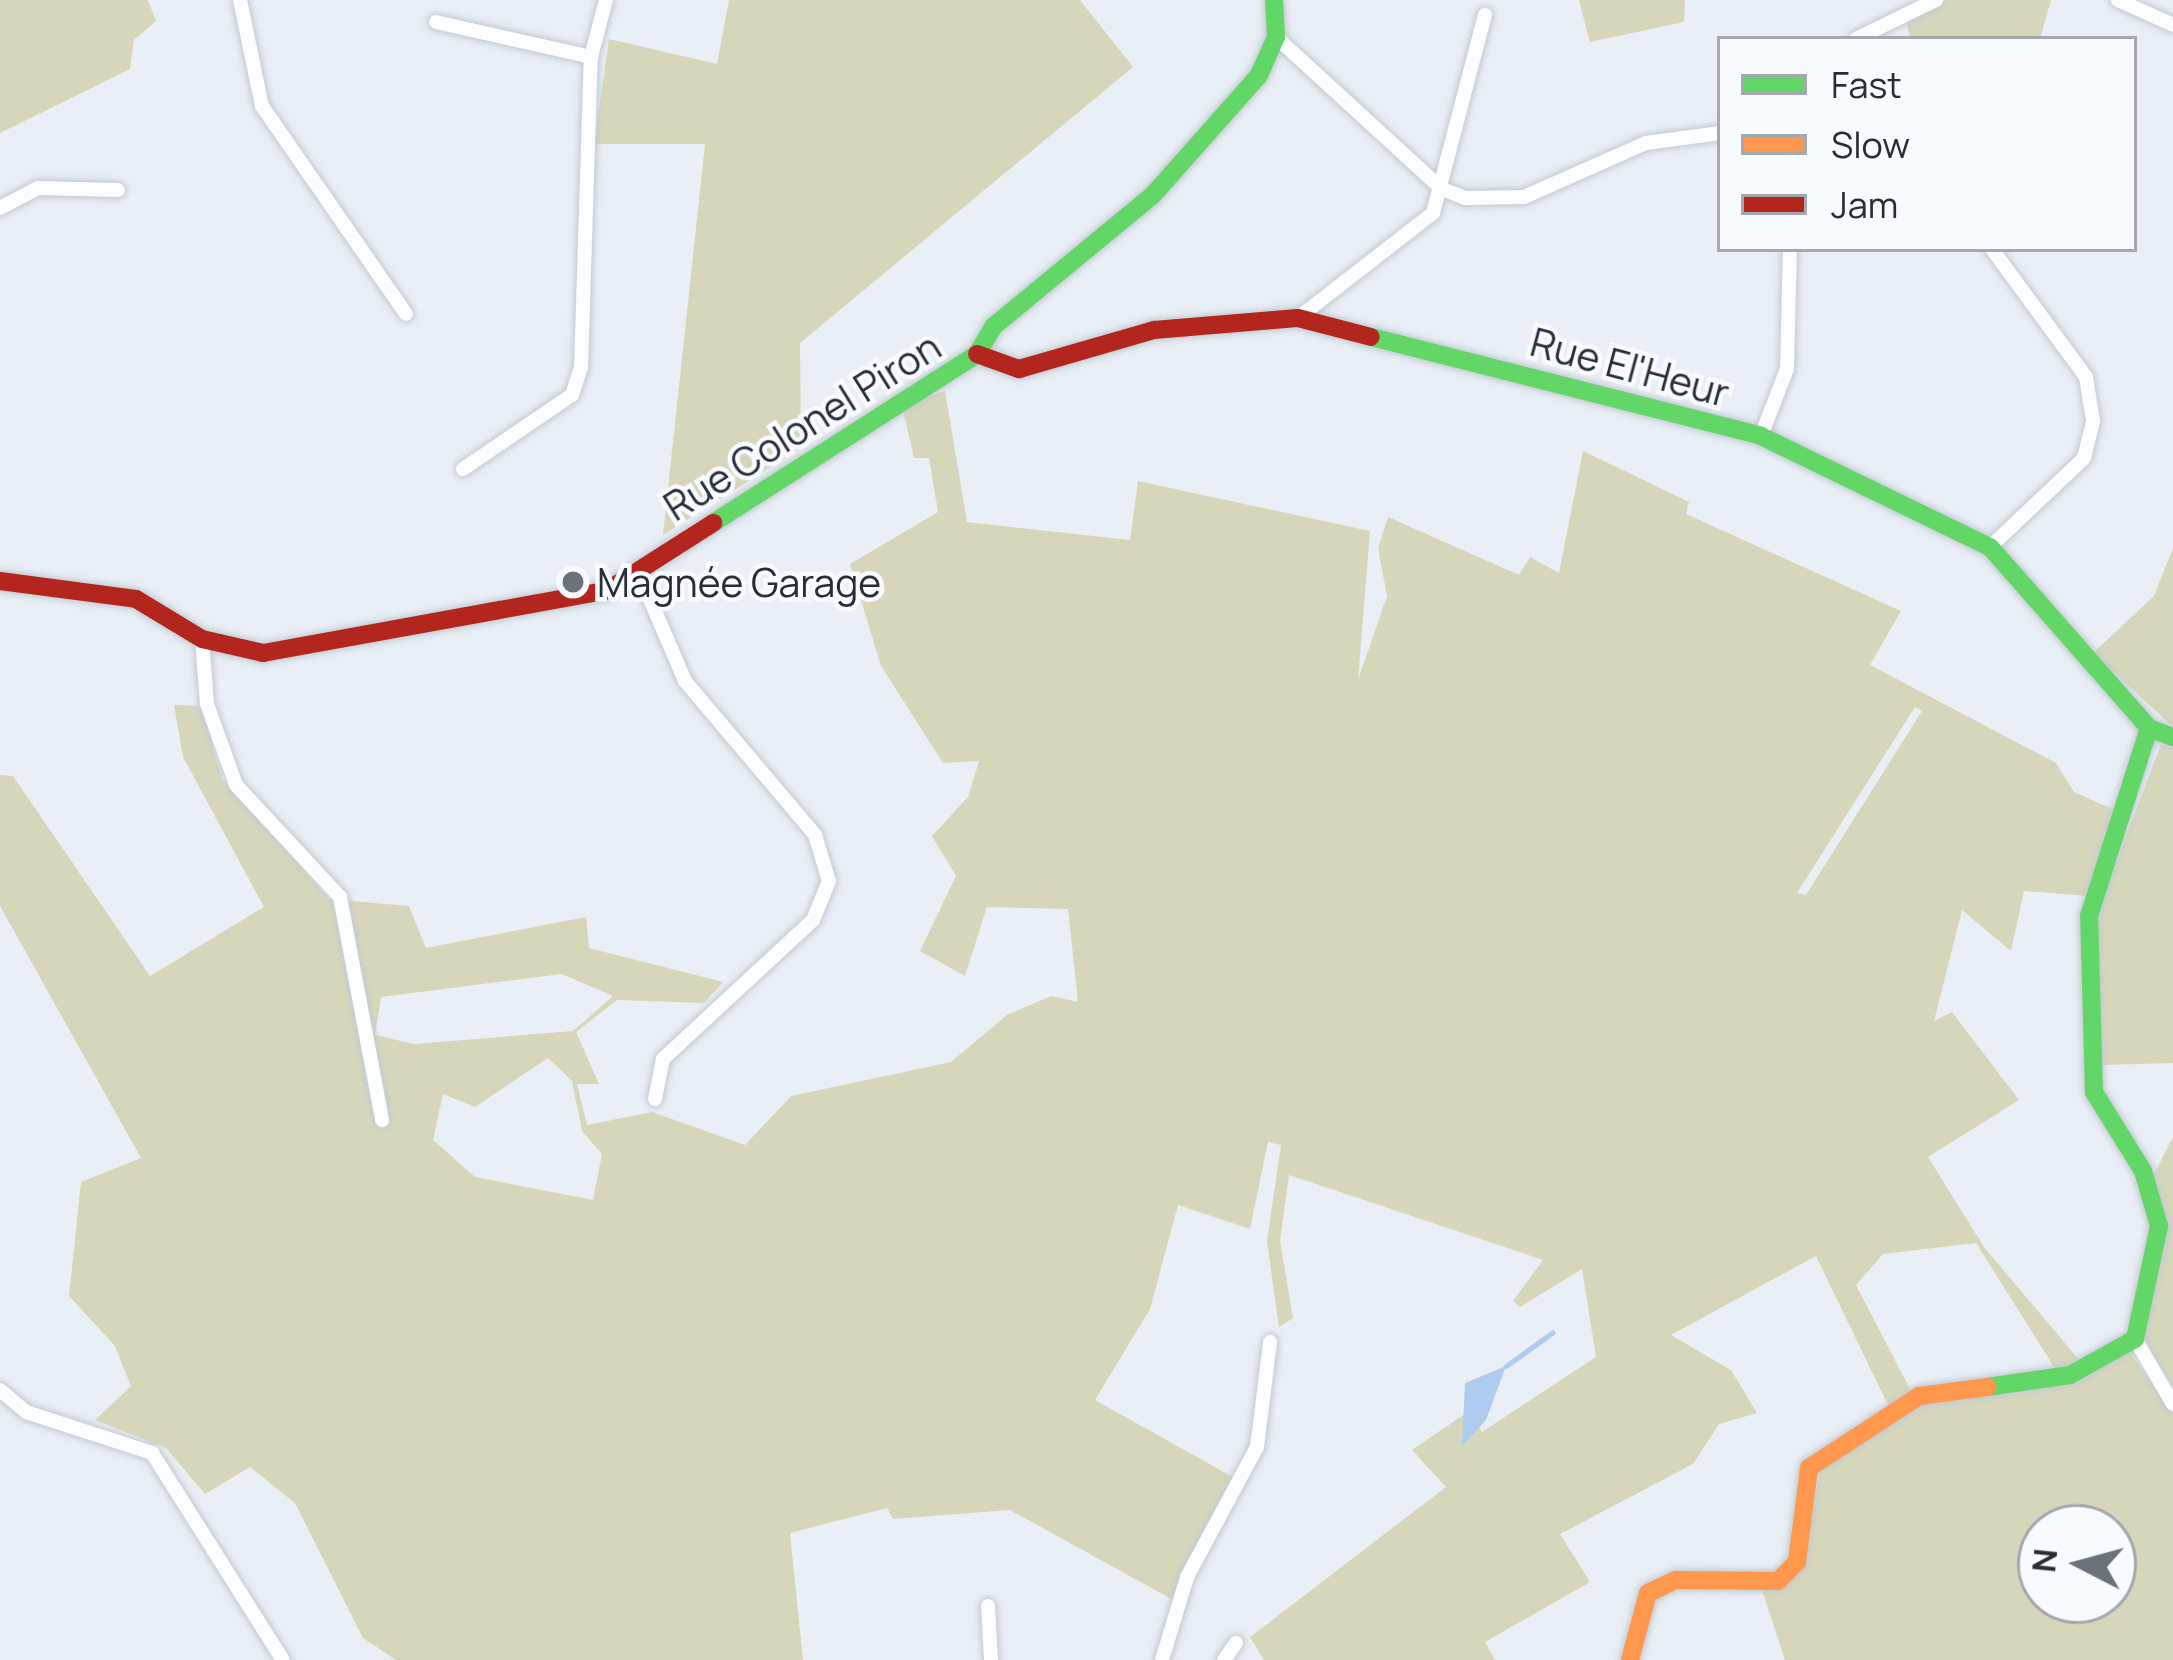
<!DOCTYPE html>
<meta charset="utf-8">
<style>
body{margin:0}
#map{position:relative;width:2173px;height:1660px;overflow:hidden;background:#e9eff5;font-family:Manrope,sans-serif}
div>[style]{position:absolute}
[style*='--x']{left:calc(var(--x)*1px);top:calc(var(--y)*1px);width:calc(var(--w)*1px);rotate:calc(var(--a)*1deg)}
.green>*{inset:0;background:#d6d7ba}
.water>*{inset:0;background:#afcbef}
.stream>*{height:4.5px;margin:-2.25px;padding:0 2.25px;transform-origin:2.25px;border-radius:2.25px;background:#afcbef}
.roads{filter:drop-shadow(0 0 3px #c4cad2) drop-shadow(0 0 3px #c4cad2)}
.street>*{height:14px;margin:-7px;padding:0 7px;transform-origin:7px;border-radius:7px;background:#fcfdfe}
.fast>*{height:18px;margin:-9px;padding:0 9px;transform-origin:9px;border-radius:9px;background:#63d668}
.slow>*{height:18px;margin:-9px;padding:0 9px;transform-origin:9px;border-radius:9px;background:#ff974d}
.jam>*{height:18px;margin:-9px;padding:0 9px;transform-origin:9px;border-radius:9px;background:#b3261e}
.dots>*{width:33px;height:33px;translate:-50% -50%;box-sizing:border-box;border:6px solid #f7faff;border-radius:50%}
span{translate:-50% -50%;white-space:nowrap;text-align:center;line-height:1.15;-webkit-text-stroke:9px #f7faff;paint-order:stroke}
.street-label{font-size:39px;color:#272e37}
.poi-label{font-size:39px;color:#272e37}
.left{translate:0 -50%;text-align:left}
.legend{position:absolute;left:1717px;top:36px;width:420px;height:216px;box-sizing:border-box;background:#f7faff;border:3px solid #a4a8af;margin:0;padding:15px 21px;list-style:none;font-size:36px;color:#272e37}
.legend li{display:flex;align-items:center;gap:24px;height:60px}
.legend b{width:60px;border:3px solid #a4a8af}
.north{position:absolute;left:2017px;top:1504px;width:120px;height:120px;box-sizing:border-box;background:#f7faff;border:3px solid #a4a8af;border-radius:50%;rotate:276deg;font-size:33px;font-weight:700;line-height:48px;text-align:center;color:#272e37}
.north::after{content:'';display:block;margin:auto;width:42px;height:54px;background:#6b727a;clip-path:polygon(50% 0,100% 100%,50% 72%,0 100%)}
</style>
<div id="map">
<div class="green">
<div style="clip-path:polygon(0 0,148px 0,156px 21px,134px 40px,130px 69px,0 133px)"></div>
<div style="clip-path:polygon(729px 0,1080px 0,1133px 67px,800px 343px,801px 448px,663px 535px,705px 144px,594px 144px,609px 39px,717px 64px)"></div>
<div style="clip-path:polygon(1579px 0,1685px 0,1684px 22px,1590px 42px)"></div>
<div style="clip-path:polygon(1946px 0,2051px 0,2040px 39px,1910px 39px,1906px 19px)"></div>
<div style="clip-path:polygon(evenodd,945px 391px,967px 522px,1130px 540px,1138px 481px,1370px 531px,1358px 680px,1387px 596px,1378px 548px,1388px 517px,1519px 575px,1530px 557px,1559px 573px,1583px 451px,1689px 502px,1686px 514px,1901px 611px,1870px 665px,2056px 763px,2074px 792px,2119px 812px,2089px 896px,2024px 891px,2011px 951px,1962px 910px,1934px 1021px,1952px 1012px,2019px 1100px,1928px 1157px,1984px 1247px,2080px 1361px,2056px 1370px,1976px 1243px,1883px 1254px,1856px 1285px,1912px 1393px,1888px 1405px,1816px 1256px,1671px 1335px,1731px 1370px,1757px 1413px,1719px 1424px,1693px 1464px,1560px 1534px,1590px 1582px,1485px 1642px,1495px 1660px,1264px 1660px,1250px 1637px,1446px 1487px,1412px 1450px,1469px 1411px,1482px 1432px,1596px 1357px,1582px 1269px,1520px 1307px,1513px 1301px,1543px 1260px,1289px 1175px,1280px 1241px,1293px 1318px,1279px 1327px,1267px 1241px,1281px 1145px,1268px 1142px,1250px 1229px,1178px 1205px,1150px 1309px,1095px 1400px,1238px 1480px,1175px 1601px,1010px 1510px,893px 1519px,887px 1508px,790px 1533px,803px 1660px,396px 1660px,363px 1638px,295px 1503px,250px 1467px,205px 1494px,166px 1448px,95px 1420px,131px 1386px,115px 1346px,69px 1296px,81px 1182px,141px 1158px,0 906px,0 775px,13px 776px,150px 976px,264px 907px,183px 757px,174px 705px,201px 706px,222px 779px,329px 899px,409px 906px,426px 948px,586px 917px,589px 948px,723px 982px,704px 1003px,617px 1000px,576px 1032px,599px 1084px,577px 1084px,587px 1125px,652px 1112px,745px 1145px,791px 1096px,951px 1062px,1007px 1015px,1051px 996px,1078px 1002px,1068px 909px,987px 907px,965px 976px,920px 951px,956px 876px,932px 836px,968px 797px,979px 761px,943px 763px,881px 666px,850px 564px,938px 512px,929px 458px,914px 458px,902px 405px,945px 391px,1915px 707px,1922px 711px,1806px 895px,1797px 893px,1915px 707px,945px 391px,562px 974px,613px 996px,573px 1031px,414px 1044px,375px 1035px,381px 997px,562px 974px,945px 391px,548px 1058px,572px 1081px,582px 1131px,602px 1154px,593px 1200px,475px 1177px,433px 1140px,443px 1094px,475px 1107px,548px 1058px)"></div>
<div style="clip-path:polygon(2173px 548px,2173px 727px,2093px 653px,2154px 596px)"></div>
<div style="clip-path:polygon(2161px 744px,2173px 749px,2173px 1063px,2102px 1065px,2095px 919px)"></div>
<div style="clip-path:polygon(2173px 1137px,2173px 1387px,2141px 1333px,2162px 1254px,2153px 1176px)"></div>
<div style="clip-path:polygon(evenodd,2126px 1347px,2173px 1413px,2173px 1660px,1785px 1660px,1761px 1587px,1801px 1572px,1821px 1467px,1921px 1400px,2069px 1378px,2126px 1347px,2041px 1528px,2113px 1528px,2113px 1600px,2041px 1600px,2041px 1528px)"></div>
</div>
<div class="water">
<div style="clip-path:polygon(1506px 1366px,1486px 1420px,1462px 1446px,1465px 1383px)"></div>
</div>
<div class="stream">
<div style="--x:1506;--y:1366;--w:57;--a:-35.7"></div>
</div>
<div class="roads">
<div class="street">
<div style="--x:240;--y:0;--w:108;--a:78.3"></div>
<div style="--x:262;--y:106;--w:253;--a:55.3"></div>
<div style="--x:2118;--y:0;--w:60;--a:24.4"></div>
<div style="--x:436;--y:22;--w:159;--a:12.7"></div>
<div style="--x:1276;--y:37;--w:225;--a:42.5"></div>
<div style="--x:1442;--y:189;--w:25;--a:21"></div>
<div style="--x:1465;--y:198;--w:59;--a:-1"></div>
<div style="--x:1524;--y:197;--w:133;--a:-23.9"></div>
<div style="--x:1646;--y:143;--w:75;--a:-7.7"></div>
<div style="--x:1856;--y:39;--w:89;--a:-26"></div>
<div style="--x:0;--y:208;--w:43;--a:-27.8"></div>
<div style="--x:38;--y:188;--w:80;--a:1.4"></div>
<div style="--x:1298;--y:318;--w:171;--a:-37.9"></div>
<div style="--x:1433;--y:213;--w:205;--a:-75.3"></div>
<div style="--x:1761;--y:436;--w:72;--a:-68.8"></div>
<div style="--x:1787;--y:369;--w:120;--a:-88.6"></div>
<div style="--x:463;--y:469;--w:132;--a:-34.2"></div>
<div style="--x:572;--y:395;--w:28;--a:-72"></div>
<div style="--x:581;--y:368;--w:311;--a:-88.2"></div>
<div style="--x:591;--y:57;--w:59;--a:-75.3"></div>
<div style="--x:1990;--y:547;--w:129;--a:-43.4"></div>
<div style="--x:2084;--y:458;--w:38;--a:-76"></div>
<div style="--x:2093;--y:421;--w:45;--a:-99"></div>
<div style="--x:2086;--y:377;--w:159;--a:-126.3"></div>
<div style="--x:637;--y:569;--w:122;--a:66.8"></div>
<div style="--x:685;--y:681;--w:202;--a:49.8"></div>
<div style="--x:815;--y:835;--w:48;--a:73.1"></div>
<div style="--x:829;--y:881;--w:42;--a:112.3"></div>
<div style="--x:813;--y:920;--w:205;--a:137.2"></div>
<div style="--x:663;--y:1059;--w:41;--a:101.3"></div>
<div style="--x:202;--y:639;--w:65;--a:85.6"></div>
<div style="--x:207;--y:704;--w:86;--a:70.3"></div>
<div style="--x:236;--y:785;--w:153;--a:47.1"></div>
<div style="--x:340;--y:897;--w:227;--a:79.3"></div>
<div style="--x:2135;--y:1339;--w:75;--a:59.7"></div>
<div style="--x:0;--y:1390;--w:34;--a:40"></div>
<div style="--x:26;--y:1412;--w:133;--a:18"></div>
<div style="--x:152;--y:1453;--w:245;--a:57.7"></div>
<div style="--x:988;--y:1606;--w:54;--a:86.8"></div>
<div style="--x:1162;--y:1660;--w:87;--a:-73.2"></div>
<div style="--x:1187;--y:1577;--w:148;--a:-61.7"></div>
<div style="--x:1257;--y:1447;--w:106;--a:-82.9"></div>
<div style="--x:1224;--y:1660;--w:21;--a:-55"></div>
</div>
<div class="fast">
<div style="--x:1371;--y:337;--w:402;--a:14.2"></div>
<div style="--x:1761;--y:436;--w:254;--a:25.9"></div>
<div style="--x:1990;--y:547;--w:241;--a:48.7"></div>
<div style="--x:2149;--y:728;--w:26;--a:21"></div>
<div style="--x:713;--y:523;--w:313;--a:-32.6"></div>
<div style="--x:977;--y:354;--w:33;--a:-59"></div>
<div style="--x:994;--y:326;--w:206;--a:-39.5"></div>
<div style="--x:1153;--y:195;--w:160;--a:-48.5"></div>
<div style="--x:1259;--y:75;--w:42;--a:-65.9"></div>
<div style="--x:1276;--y:37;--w:37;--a:-93"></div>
<div style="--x:1987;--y:1387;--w:84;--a:-8.2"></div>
<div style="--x:2070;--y:1375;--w:74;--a:-29"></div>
<div style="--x:2135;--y:1339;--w:116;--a:-78"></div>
<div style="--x:2159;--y:1226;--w:57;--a:-106.2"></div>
<div style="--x:2143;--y:1171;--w:93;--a:-121.8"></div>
<div style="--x:2094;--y:1092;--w:176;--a:-91.6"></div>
<div style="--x:2089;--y:916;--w:197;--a:-72.3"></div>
</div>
<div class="slow">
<div style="--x:1630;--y:1660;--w:69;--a:-75"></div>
<div style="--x:1648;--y:1593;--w:31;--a:-25"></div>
<div style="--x:1676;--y:1580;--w:102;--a:0.6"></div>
<div style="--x:1778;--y:1581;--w:27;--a:-45"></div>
<div style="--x:1797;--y:1562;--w:95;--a:-82.7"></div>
<div style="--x:1809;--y:1468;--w:131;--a:-33.2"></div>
<div style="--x:1919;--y:1396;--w:69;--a:-7.5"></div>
</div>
<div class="jam">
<div style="--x:977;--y:354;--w:45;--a:19.7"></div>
<div style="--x:1019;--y:369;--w:141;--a:-16.1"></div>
<div style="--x:1154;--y:330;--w:144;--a:-4.8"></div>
<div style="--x:1298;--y:318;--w:75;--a:14.6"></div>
<div style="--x:0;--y:581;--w:137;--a:7.5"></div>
<div style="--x:136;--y:599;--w:77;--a:31.2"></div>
<div style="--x:202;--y:639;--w:63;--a:12.9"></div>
<div style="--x:263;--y:653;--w:351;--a:-10.3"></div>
<div style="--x:608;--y:590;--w:125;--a:-32.5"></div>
</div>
</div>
<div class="dots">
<div style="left:573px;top:582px;background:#6b727a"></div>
</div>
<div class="street-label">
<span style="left:1630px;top:367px;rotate:15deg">Rue El'Heur</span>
<span style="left:802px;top:426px;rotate:-32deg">Rue Colonel Piron</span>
</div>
<div class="poi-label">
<span class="left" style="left:597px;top:582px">Magnée Garage</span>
</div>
<ul class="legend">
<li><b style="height:15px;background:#63d668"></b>Fast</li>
<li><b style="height:15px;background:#ff974d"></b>Slow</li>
<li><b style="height:15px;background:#b3261e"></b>Jam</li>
</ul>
<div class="north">N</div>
</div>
